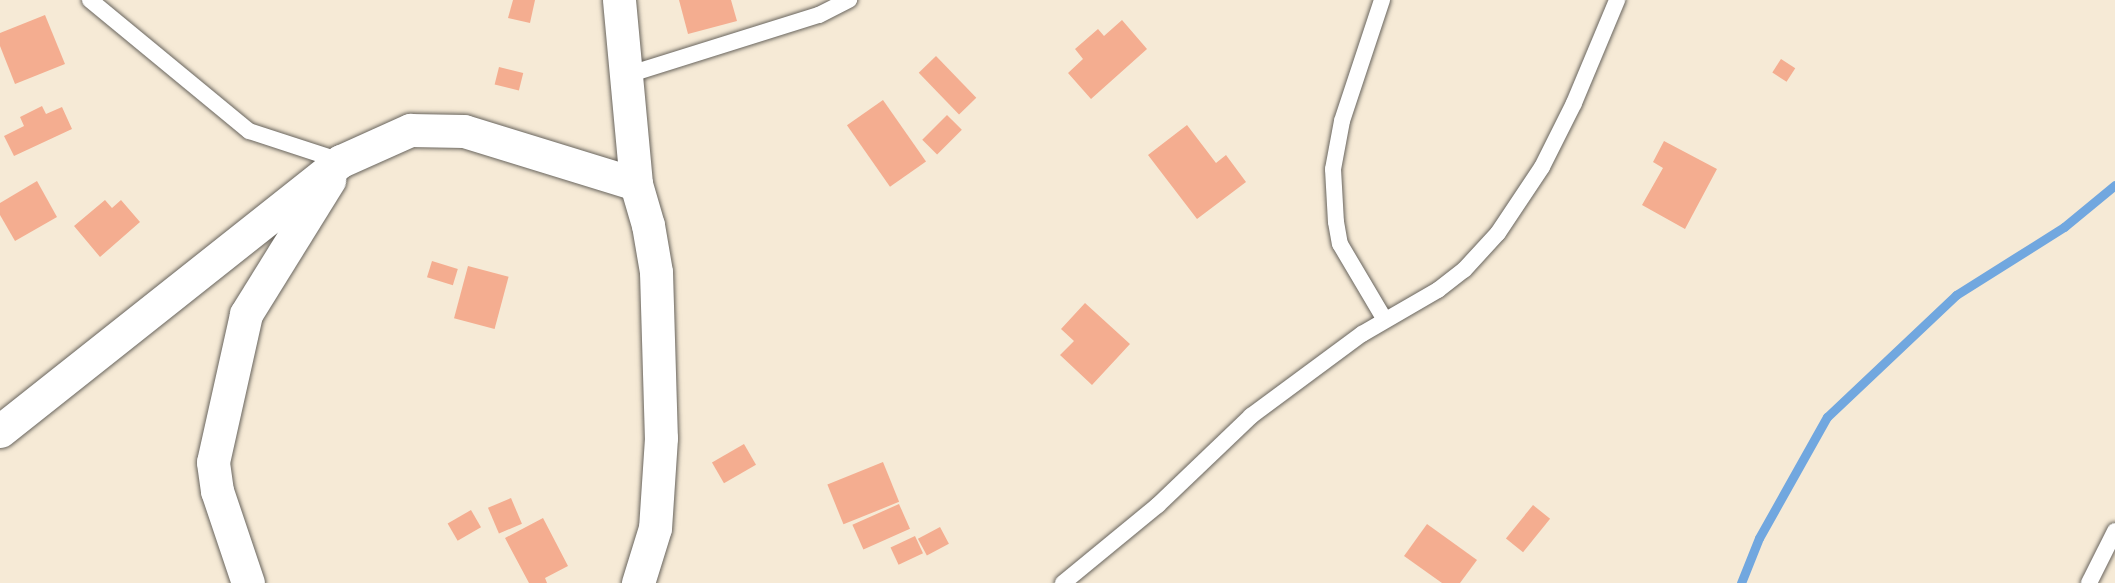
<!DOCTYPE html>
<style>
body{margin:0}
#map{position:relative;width:2115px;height:583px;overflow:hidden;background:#f6ead6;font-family:"Playpen Sans",sans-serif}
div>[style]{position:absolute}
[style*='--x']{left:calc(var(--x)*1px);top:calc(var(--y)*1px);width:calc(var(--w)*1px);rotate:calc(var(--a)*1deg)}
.stream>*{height:9px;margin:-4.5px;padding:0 4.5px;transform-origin:4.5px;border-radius:4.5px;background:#71a7df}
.building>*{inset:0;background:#f4ad90;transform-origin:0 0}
.roads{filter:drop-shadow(0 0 2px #68645d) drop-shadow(0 0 2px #68645d)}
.service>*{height:16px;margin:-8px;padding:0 8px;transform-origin:8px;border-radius:8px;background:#fff}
.minor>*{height:33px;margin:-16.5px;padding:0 16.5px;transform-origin:16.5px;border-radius:16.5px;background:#fff}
span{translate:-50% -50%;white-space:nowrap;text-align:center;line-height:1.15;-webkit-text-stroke:4.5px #fff;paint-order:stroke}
</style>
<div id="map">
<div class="stream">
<div style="--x:1741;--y:583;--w:48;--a:-68.2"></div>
<div style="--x:1759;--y:538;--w:139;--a:-60.7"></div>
<div style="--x:1827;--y:417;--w:178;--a:-43.4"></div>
<div style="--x:1956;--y:295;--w:128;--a:-32.2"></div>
<div style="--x:2064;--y:227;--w:66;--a:-39.5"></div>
</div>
<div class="building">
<div style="clip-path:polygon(513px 0,535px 0,530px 23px,508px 18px)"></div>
<div style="clip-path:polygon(679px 0,731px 0,737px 21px,688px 34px)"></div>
<div style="clip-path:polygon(45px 15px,65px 64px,15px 84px,0 46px,0 33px)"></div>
<div style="clip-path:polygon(1122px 20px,1147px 49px,1091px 99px,1068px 73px,1083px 59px,1075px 49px,1098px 29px,1104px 36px)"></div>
<div style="left:936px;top:56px;width:58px;height:24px;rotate:46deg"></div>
<div style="left:1781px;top:59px;width:17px;height:16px;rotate:33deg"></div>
<div style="left:499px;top:67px;width:25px;height:18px;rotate:14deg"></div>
<div style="left:883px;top:100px;width:75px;height:44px;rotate:55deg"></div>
<div style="clip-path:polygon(42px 106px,46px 114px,62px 107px,72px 129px,14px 156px,4px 136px,24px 126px,20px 117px)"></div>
<div style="left:947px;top:115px;width:21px;height:35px;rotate:45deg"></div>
<div style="clip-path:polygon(1187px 125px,1216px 163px,1226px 155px,1246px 182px,1197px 219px,1148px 155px)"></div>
<div style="clip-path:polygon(1664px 141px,1717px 169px,1685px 229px,1642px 205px,1663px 168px,1653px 162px)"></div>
<div style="clip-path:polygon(37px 181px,57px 217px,15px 241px,0 215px,0 203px)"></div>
<div style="clip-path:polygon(105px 200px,112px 208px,121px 200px,140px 222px,100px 257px,74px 226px)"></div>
<div style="left:432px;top:261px;width:27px;height:17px;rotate:17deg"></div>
<div style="left:468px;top:266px;width:42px;height:54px;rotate:15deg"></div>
<div style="clip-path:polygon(1085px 303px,1130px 344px,1092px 385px,1060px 355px,1074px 341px,1061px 329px)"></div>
<div style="left:744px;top:444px;width:24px;height:37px;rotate:60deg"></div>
<div style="left:883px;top:462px;width:43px;height:60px;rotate:68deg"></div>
<div style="left:511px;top:498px;width:28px;height:25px;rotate:67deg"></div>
<div style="left:899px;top:504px;width:27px;height:51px;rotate:66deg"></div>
<div style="left:1533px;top:505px;width:22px;height:43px;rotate:39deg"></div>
<div style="left:471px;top:510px;width:20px;height:27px;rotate:60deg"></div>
<div style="clip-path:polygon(543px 518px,568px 566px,545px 578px,547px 583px,529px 583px,505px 538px)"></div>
<div style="clip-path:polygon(1427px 524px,1477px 560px,1460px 583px,1442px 583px,1404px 556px)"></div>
<div style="left:940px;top:527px;width:19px;height:25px;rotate:62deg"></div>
<div style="left:915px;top:536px;width:19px;height:27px;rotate:65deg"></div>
</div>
<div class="roads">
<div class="service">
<div style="--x:90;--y:0;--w:206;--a:39.5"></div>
<div style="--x:249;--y:131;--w:97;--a:18.1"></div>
<div style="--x:1382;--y:0;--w:127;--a:108.3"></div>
<div style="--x:1342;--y:121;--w:49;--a:100.6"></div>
<div style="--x:1333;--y:169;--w:53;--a:86.8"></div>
<div style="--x:1336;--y:222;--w:22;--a:80"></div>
<div style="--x:1340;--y:244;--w:88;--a:59.4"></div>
<div style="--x:627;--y:75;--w:201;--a:-17.4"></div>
<div style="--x:819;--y:15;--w:34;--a:-27"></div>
<div style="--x:1063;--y:583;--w:123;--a:-39.4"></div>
<div style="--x:1158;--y:505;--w:129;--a:-43.7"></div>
<div style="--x:1251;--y:416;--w:138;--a:-36.5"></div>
<div style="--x:1362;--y:334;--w:88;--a:-30.1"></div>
<div style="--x:1438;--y:290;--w:33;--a:-38"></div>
<div style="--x:1464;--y:270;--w:50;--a:-47.4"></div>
<div style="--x:1498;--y:233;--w:79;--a:-56.3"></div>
<div style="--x:1542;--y:167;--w:72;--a:-63.4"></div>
<div style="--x:1574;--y:103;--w:112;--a:-67.3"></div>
<div style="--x:2089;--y:583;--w:58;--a:-63.4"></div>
</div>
<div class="minor">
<div style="--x:619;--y:0;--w:185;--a:84.7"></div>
<div style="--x:636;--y:184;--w:43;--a:73.7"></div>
<div style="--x:648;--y:225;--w:48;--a:80.3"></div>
<div style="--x:656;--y:272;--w:166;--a:88.3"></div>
<div style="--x:661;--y:438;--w:90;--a:93.8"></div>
<div style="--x:655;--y:528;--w:58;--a:107.2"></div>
<div style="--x:0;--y:431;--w:435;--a:-38.4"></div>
<div style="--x:341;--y:161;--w:76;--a:-24.2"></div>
<div style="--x:410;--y:130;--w:54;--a:1.1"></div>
<div style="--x:464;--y:131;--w:180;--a:17.1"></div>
<div style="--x:248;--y:583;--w:97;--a:-108.6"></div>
<div style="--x:217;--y:491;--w:29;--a:-98"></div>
<div style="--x:213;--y:462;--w:152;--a:-77.4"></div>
<div style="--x:246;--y:314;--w:158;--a:-58.2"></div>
</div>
</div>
</div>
